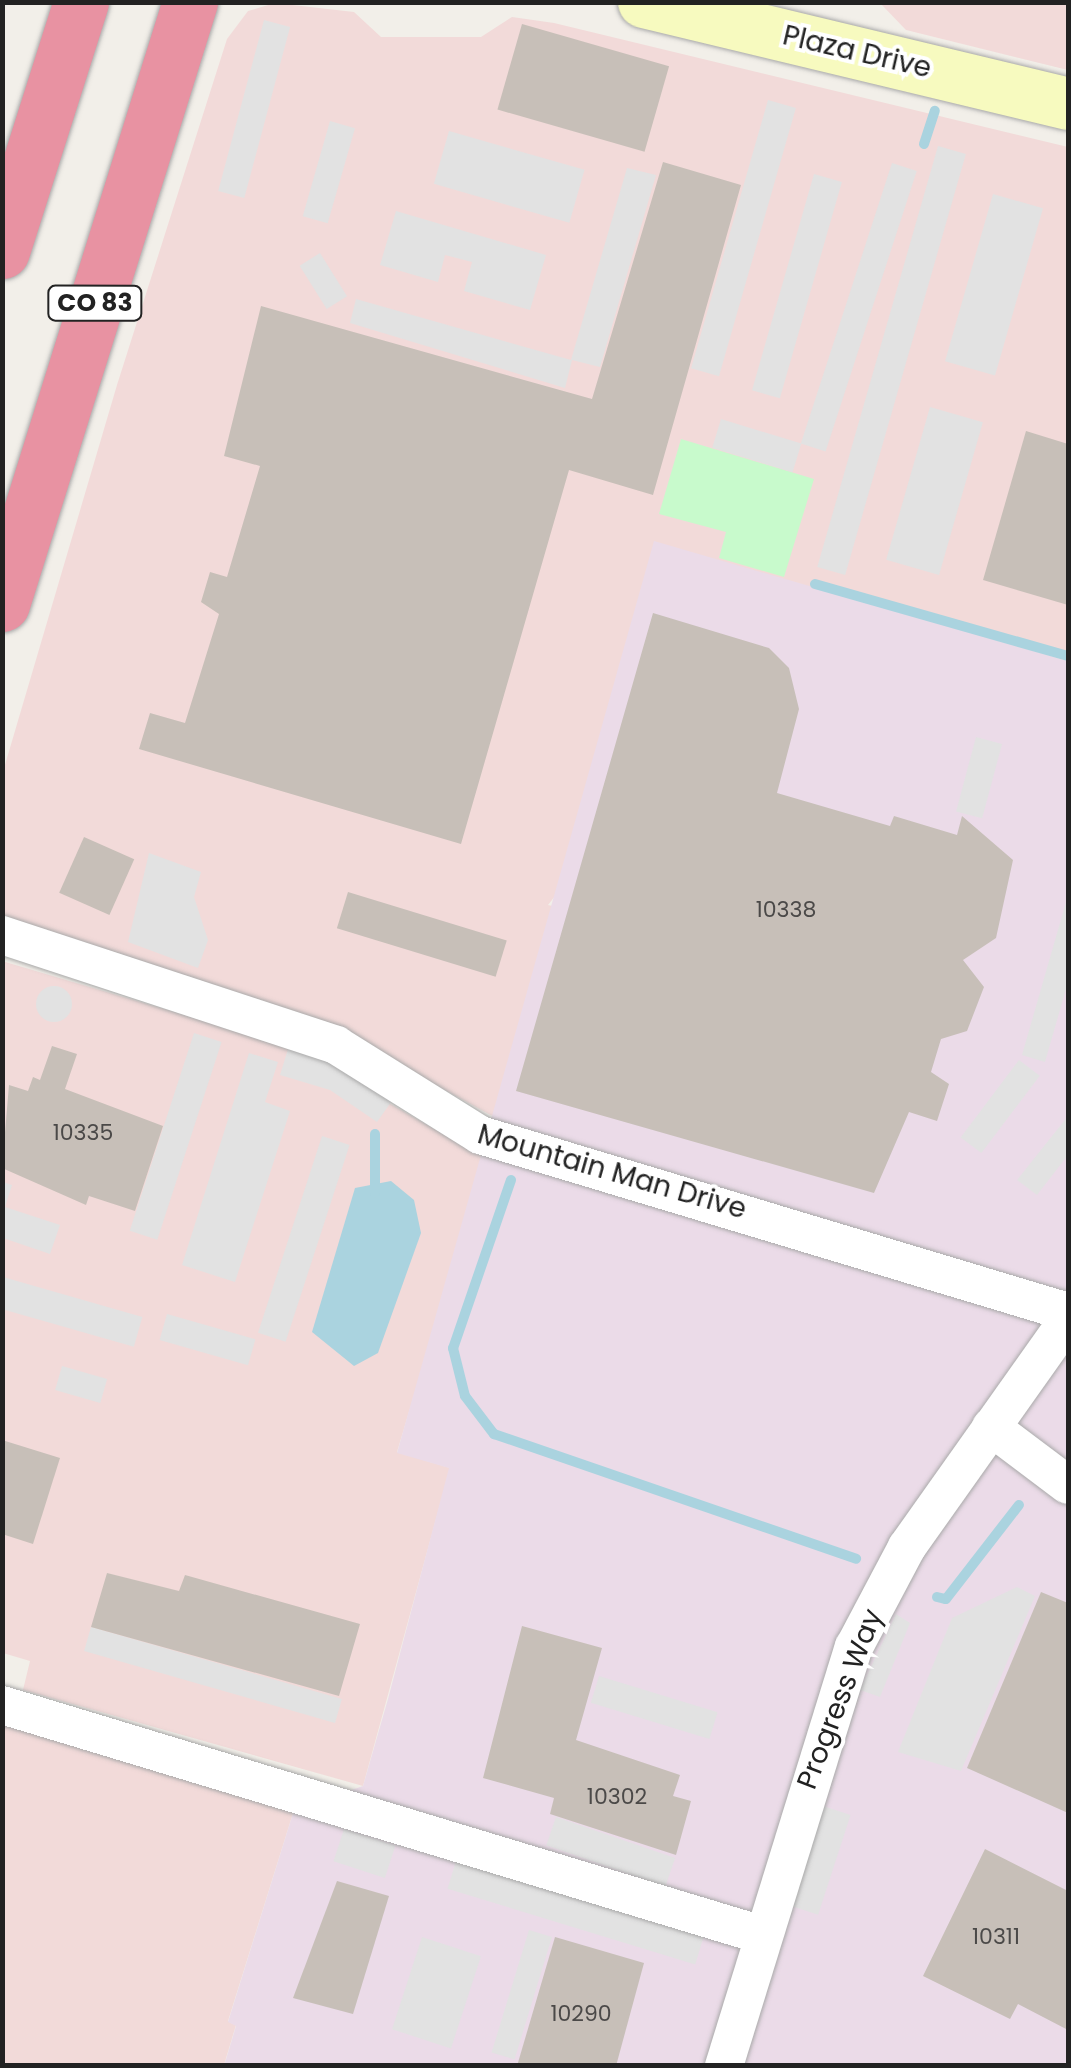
<!DOCTYPE html>
<style>
body{margin:0}
#map{position:relative;width:1071px;height:2068px;overflow:hidden;background:#f2efe9;font-family:Poppins,sans-serif}
div>[style]{position:absolute}
[style*='--x']{left:calc(var(--x)*1px);top:calc(var(--y)*1px);width:calc(var(--w)*1px);rotate:calc(var(--a)*1deg)}
.commercial>*{inset:0;background:#f2dad9}
.industrial>*{inset:0;background:#ebdbe8}
.park>*{inset:0;background:#c8facc}
.parking>*{inset:0;background:#e2e2e2;transform-origin:0 0}
.round{border-radius:50%}
.water>*{inset:0;background:#aad3df}
.stream>*{height:10px;margin:-5px;padding:0 5px;transform-origin:5px;border-radius:5px;background:#aad3df}
.building>*{inset:0;background:#c7bfb8;transform-origin:0 0}
.roads{filter:drop-shadow(0 0 2px #a9a9a9) drop-shadow(0 0 2px #a9a9a9)}
.street>*{height:38px;margin:-19px;padding:0 19px;transform-origin:19px;border-radius:19px;background:#fff}
.secondary>*{height:52px;margin:-26px;padding:0 26px;transform-origin:26px;border-radius:26px;background:#f7fabf}
.highway>*{height:55px;margin:-27.5px;padding:0 27.5px;transform-origin:27.5px;border-radius:27.5px;background:#e892a2}
span{translate:-50% -50%;white-space:nowrap;text-align:center;line-height:1.15;-webkit-text-stroke:8px #fff;paint-order:stroke}
.number-label{font-size:22px;color:#4b4948}
.number-label span{-webkit-text-stroke-width:0}
.shield-label span{padding:2px 8px;background:#fff;border:2px solid;border-radius:8px;-webkit-text-stroke-width:0}
.shield-label{font-size:25px;color:#222;font-weight:700}
.street-label{font-size:28px;color:#222}
.frame{position:absolute;inset:0;border:5px solid #222;pointer-events:none}
</style>
<div id="map">
<div class="commercial">
<div style="clip-path:polygon(275px 3px,354px 12px,381px 37px,481px 37px,512px 17px,554px 23px,1068px 147px,1068px 661px,801px 585px,548px 905px,557px 907px,496px 1118px,368px 1048px,3px 915px,2px 775px,117px 385px,227px 39px,248px 11px)"></div>
<div style="clip-path:polygon(880px 3px,1068px 3px,1068px 70px,906px 30px)"></div>
<div style="clip-path:polygon(2px 961px,289px 1046px,485px 1158px,397px 1452px,450px 1468px,363px 1786px,23px 1690px,30px 1661px,3px 1653px)"></div>
<div style="clip-path:polygon(2px 1723px,294px 1810px,228px 2021px,236px 2025px,224px 2065px,3px 2065px)"></div>
</div>
<div class="industrial">
<div style="clip-path:polygon(654px 541px,1068px 661px,1068px 2065px,224px 2066px,236px 2026px,228px 2022px,294px 1810px,363px 1786px,388px 1699px,449px 1468px,397px 1453px)"></div>
</div>
<div class="park">
<div style="clip-path:polygon(681px 439px,814px 479px,784px 577px,719px 558px,726px 532px,659px 514px)"></div>
</div>
<div class="parking">
<div style="left:264px;top:20px;width:27px;height:177px;rotate:15deg"></div>
<div style="left:768px;top:100px;width:29px;height:279px;rotate:16deg"></div>
<div style="left:330px;top:121px;width:26px;height:99px;rotate:16deg"></div>
<div style="left:449px;top:131px;width:141px;height:55px;rotate:16deg"></div>
<div style="left:938px;top:146px;width:29px;height:438px;rotate:16deg"></div>
<div style="left:892px;top:163px;width:26px;height:295px;rotate:18deg"></div>
<div style="clip-path:polygon(627px 168px,656px 175px,600px 367px,572px 360px,565px 388px,350px 323px,356px 299px,571px 360px)"></div>
<div style="left:814px;top:174px;width:29px;height:225px;rotate:16deg"></div>
<div style="left:993px;top:194px;width:52px;height:174px;rotate:16deg"></div>
<div style="clip-path:polygon(396px 211px,546px 255px,530px 310px,464px 291px,472px 262px,445px 255px,438px 282px,380px 265px)"></div>
<div style="left:320px;top:253px;width:51px;height:24px;rotate:58deg"></div>
<div style="left:930px;top:407px;width:55px;height:159px;rotate:16deg"></div>
<div style="left:721px;top:419px;width:84px;height:30px;rotate:17deg"></div>
<div style="left:976px;top:737px;width:27px;height:77px;rotate:15deg"></div>
<div style="clip-path:polygon(149px 853px,201px 872px,194px 897px,208px 940px,198px 968px,128px 942px)"></div>
<div style="clip-path:polygon(1068px 895px,1068px 982px,1045px 1062px,1022px 1055px)"></div>
<div class="round" style="left:36px;top:986px;width:36px;height:36px"></div>
<div style="left:194px;top:1033px;width:29px;height:208px;rotate:18deg"></div>
<div style="clip-path:polygon(289px 1046px,337px 1060px,394px 1098px,377px 1122px,330px 1090px,280px 1075px)"></div>
<div style="clip-path:polygon(249px 1053px,278px 1062px,265px 1102px,290px 1111px,235px 1282px,182px 1265px)"></div>
<div style="left:1019px;top:1060px;width:26px;height:97px;rotate:37deg"></div>
<div style="clip-path:polygon(1068px 1116px,1068px 1155px,1037px 1195px,1017px 1180px)"></div>
<div style="left:322px;top:1136px;width:29px;height:207px;rotate:18deg"></div>
<div style="clip-path:polygon(3px 1182px,12px 1185px,5px 1207px,60px 1225px,50px 1254px,3px 1238px)"></div>
<div style="left:3px;top:1277px;width:145px;height:31px;rotate:16deg"></div>
<div style="left:167px;top:1314px;width:92px;height:27px;rotate:16deg"></div>
<div style="left:62px;top:1366px;width:47px;height:25px;rotate:16deg"></div>
<div style="clip-path:polygon(1017px 1587px,1035px 1596px,961px 1771px,898px 1752px,952px 1618px)"></div>
<div style="clip-path:polygon(896px 1614px,910px 1623px,880px 1697px,860px 1690px)"></div>
<div style="left:91px;top:1627px;width:261px;height:25px;rotate:16deg"></div>
<div style="left:599px;top:1676px;width:124px;height:28px;rotate:17deg"></div>
<div style="left:823px;top:1806px;width:29px;height:105px;rotate:18deg"></div>
<div style="left:556px;top:1817px;width:126px;height:30px;rotate:19deg"></div>
<div style="left:344px;top:1829px;width:54px;height:34px;rotate:18deg"></div>
<div style="left:456px;top:1861px;width:259px;height:29px;rotate:17deg"></div>
<div style="left:529px;top:1930px;width:24px;height:128px;rotate:17deg"></div>
<div style="left:422px;top:1937px;width:62px;height:97px;rotate:18deg"></div>
</div>
<div class="water">
<div style="clip-path:polygon(391px 1181px,414px 1200px,421px 1233px,378px 1353px,354px 1366px,312px 1332px,355px 1188px)"></div>
</div>
<div class="stream">
<div style="--x:924;--y:144;--w:35;--a:-72"></div>
<div style="--x:815;--y:584;--w:263;--a:15.9"></div>
<div style="--x:511;--y:1180;--w:178;--a:109"></div>
<div style="--x:453;--y:1348;--w:49;--a:76"></div>
<div style="--x:465;--y:1396;--w:48;--a:52.7"></div>
<div style="--x:494;--y:1434;--w:383;--a:19"></div>
<div style="--x:375;--y:1193;--w:59;--a:-90"></div>
<div style="--x:937;--y:1597;--w:9;--a:13"></div>
<div style="--x:946;--y:1599;--w:119;--a:-52.2"></div>
</div>
<div class="building">
<div style="left:522px;top:24px;width:153px;height:89px;rotate:16deg"></div>
<div style="clip-path:polygon(663px 162px,741px 185px,653px 495px,569px 470px,461px 844px,139px 749px,150px 713px,185px 723px,219px 614px,201px 602px,210px 572px,227px 577px,260px 466px,224px 456px,261px 306px,592px 399px)"></div>
<div style="clip-path:polygon(1026px 431px,1068px 444px,1068px 605px,983px 580px)"></div>
<div style="clip-path:polygon(653px 613px,769px 648px,789px 668px,799px 709px,777px 793px,890px 826px,894px 816px,957px 835px,962px 816px,1013px 860px,996px 938px,963px 960px,984px 987px,967px 1031px,941px 1039px,931px 1072px,949px 1084px,937px 1121px,909px 1112px,874px 1193px,516px 1091px)"></div>
<div style="left:84px;top:837px;width:55px;height:61px;rotate:24deg"></div>
<div style="left:348px;top:892px;width:166px;height:38px;rotate:17deg"></div>
<div style="clip-path:polygon(52px 1046px,77px 1054px,65px 1089px,163px 1126px,135px 1211px,89px 1196px,86px 1205px,2px 1168px,9px 1085px,28px 1091px,33px 1077px,40px 1080px)"></div>
<div style="clip-path:polygon(2px 1440px,60px 1458px,33px 1544px,2px 1534px)"></div>
<div style="clip-path:polygon(107px 1573px,179px 1591px,185px 1575px,360px 1624px,339px 1696px,91px 1627px)"></div>
<div style="clip-path:polygon(1041px 1592px,1068px 1603px,1068px 1813px,967px 1768px)"></div>
<div style="clip-path:polygon(522px 1626px,602px 1648px,576px 1740px,680px 1775px,673px 1796px,691px 1801px,676px 1855px,550px 1814px,554px 1798px,483px 1778px)"></div>
<div style="clip-path:polygon(985px 1849px,1068px 1891px,1068px 2030px,1018px 2004px,1010px 2019px,923px 1976px)"></div>
<div style="clip-path:polygon(337px 1881px,389px 1896px,353px 2014px,293px 1998px)"></div>
<div style="clip-path:polygon(555px 1937px,644px 1963px,616px 2066px,517px 2066px)"></div>
</div>
<div class="roads">
<div class="street">
<div style="--x:2;--y:935;--w:352;--a:18.2"></div>
<div style="--x:336;--y:1045;--w:170;--a:32"></div>
<div style="--x:480;--y:1135;--w:614;--a:16.75"></div>
<div style="--x:991;--y:1427;--w:96;--a:37"></div>
<div style="--x:2;--y:1705;--w:794;--a:16.84"></div>
<div style="--x:724;--y:2066;--w:439;--a:-72.8"></div>
<div style="--x:854;--y:1647;--w:113;--a:-62.1"></div>
<div style="--x:907;--y:1547;--w:278;--a:-54.7"></div>
</div>
<div class="secondary">
<div style="--x:644;--y:2;--w:436;--a:13.5"></div>
</div>
<div class="highway">
<div style="--x:2;--y:251;--w:261;--a:-72.4"></div>
<div style="--x:2;--y:604;--w:631;--a:-72.66"></div>
</div>
</div>
<div class="number-label">
<span style="left:786px;top:910px">10338</span>
<span style="left:83px;top:1133px">10335</span>
<span style="left:617px;top:1797px">10302</span>
<span style="left:996px;top:1937px">10311</span>
<span style="left:581px;top:2014px">10290</span>
</div>
<div class="shield-label">
<span style="left:95px;top:303px">CO 83</span>
</div>
<div class="street-label">
<span style="left:857px;top:52px;rotate:13deg">Plaza Drive</span>
<span style="left:612px;top:1172px;rotate:16deg">Mountain Man Drive</span>
<span style="left:840px;top:1699px;rotate:-69deg">Progress Way</span>
</div>
<div class="frame"></div>
</div>
